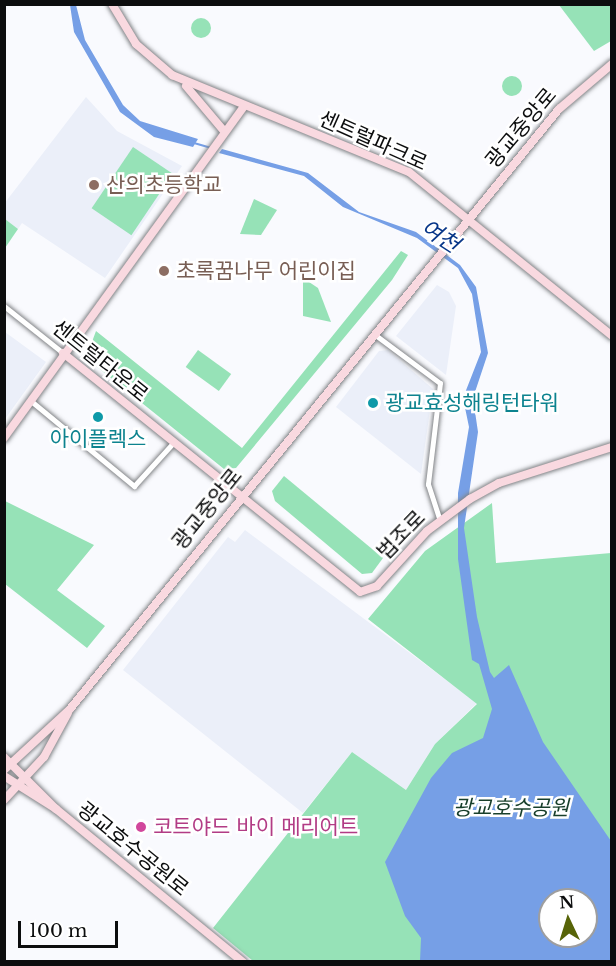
<!DOCTYPE html>
<meta charset="utf-8">
<style>
body{margin:0}
#map{position:relative;width:616px;height:966px;overflow:hidden;background:#f9fafe;font-family:"Libre Baskerville","Noto Sans KR",serif}
div>[style]{position:absolute}
[style*='--x']{left:calc(var(--x)*1px);top:calc(var(--y)*1px);width:calc(var(--w)*1px);rotate:calc(var(--a)*1deg)}
.built>*{inset:0;background:#ebeff9}
.green>*{inset:0;background:#96e2b7;transform-origin:0 0}
.round{border-radius:50%}
.water>*{inset:0;background:#769fe6}
.stream>*{height:2px;margin:-1px;padding:0 1px;transform-origin:1px;border-radius:1px;background:#769fe6}
.roads{filter:drop-shadow(0 0 2px #828487) drop-shadow(0 0 2px #828487)}
.street>*{height:5px;margin:-2.5px;padding:0 2.5px;transform-origin:2.5px;border-radius:2.5px;background:#fff}
.secondary>*{height:8px;margin:-4px;padding:0 4px;transform-origin:4px;border-radius:4px;background:#f9d9e0}
.dots>*{width:16px;height:16px;translate:-50% -50%;box-sizing:border-box;border:3px solid #fff;border-radius:50%}
span{translate:-50% -50%;white-space:nowrap;text-align:center;line-height:1.15;-webkit-text-stroke:5px #fff;paint-order:stroke}
.street-label{font-size:21px;color:#0c0d0e}
.education-label{font-size:21px;color:#785e54}
.left{translate:0 -50%;text-align:left}
.culture-label{font-size:21px;color:#0d838f}
.park-label{font-size:21px;color:#183f2b;font-style:italic}
.hotel-label{font-size:21px;color:#b23c85}
.water-label{font-size:22px;color:#083688;font-style:italic}
.frame{position:absolute;inset:0;border:6px solid #0c0d0e;pointer-events:none}
.north{position:absolute;left:538px;top:888px;width:60px;height:60px;box-sizing:border-box;background:#fff;border:2px solid #9e9e9f;border-radius:50%;rotate:356deg;font-size:16px;font-weight:700;line-height:24px;text-align:center;color:#0c0d0e}
.north::after{content:'';display:block;margin:auto;width:21px;height:27px;background:#576408;clip-path:polygon(50% 0,100% 100%,50% 72%,0 100%)}
.scale{position:absolute;left:18px;top:921px;width:100px;height:27px;box-sizing:border-box;border:3px solid #0c0d0e;border-top:0;padding-left:8px;font-size:18px;line-height:21px;white-space:nowrap;color:#0c0d0e;-webkit-text-stroke:4px #fff;paint-order:stroke}
</style>
<div id="map">
<div class="built">
<div style="clip-path:polygon(86px 97px,117px 131px,182px 166px,105px 278px,22px 223px,18px 229px,5px 219px,4px 204px)"></div>
<div style="clip-path:polygon(437px 285px,449px 292px,456px 306px,446px 375px,396px 336px)"></div>
<div style="clip-path:polygon(5px 332px,46px 362px,5px 419px)"></div>
<div style="clip-path:polygon(388px 350px,433px 389px,421px 474px,336px 407px,379px 351px)"></div>
<div style="clip-path:polygon(245px 530px,477px 703px,435px 744px,406px 790px,352px 752px,303px 813px,123px 670px,228px 537px,235px 542px)"></div>
</div>
<div class="green">
<div style="clip-path:polygon(559px 5px,611px 5px,611px 41px,594px 51px)"></div>
<div class="round" style="left:191px;top:18px;width:20px;height:20px"></div>
<div class="round" style="left:502px;top:76px;width:20px;height:20px"></div>
<div style="left:133px;top:147px;width:48px;height:74px;rotate:34deg"></div>
<div style="clip-path:polygon(254px 199px,277px 210px,261px 235px,240px 234px)"></div>
<div style="clip-path:polygon(5px 219px,18px 229px,5px 248px)"></div>
<div style="clip-path:polygon(401px 251px,408px 255px,392px 280px,236px 468px,224px 469px,86px 358px,96px 331px,242px 448px)"></div>
<div style="clip-path:polygon(303px 278px,318px 288px,331px 322px,303px 316px)"></div>
<div style="left:198px;top:350px;width:41px;height:21px;rotate:36deg"></div>
<div style="clip-path:polygon(284px 476px,383px 558px,372px 573px,362px 574px,275px 501px,272px 491px)"></div>
<div style="clip-path:polygon(5px 501px,94px 545px,57px 590px,105px 626px,87px 648px,5px 584px)"></div>
<div style="clip-path:polygon(evenodd,492px 503px,496px 563px,611px 553px,611px 961px,253px 961px,213px 928px,352px 752px,406px 790px,435px 744px,477px 704px,368px 619px,425px 551px,492px 503px,550px 900px,586px 900px,586px 936px,550px 936px,550px 900px)"></div>
</div>
<div class="water">
<div style="clip-path:polygon(70px 5px,76px 5px,85px 40px,123px 105px,140px 121px,198px 139px,193px 147px,154px 137px,120px 112px,74px 32px)"></div>
<div style="clip-path:polygon(evenodd,222px 149px,308px 173px,359px 212px,416px 232px,460px 265px,476px 287px,488px 353px,473px 398px,478px 432px,464px 528px,477px 617px,490px 672px,494px 678px,509px 665px,543px 742px,611px 841px,611px 961px,420px 961px,421px 938px,405px 916px,385px 862px,431px 778px,452px 753px,483px 738px,492px 709px,479px 664px,472px 660px,458px 559px,458px 493px,469px 427px,463px 398px,481px 352px,472px 294px,458px 268px,417px 238px,343px 207px,304px 176px,219px 153px,222px 149px,550px 900px,586px 900px,586px 936px,550px 936px,550px 900px)"></div>
</div>
<div class="stream">
<div style="--x:194;--y:143;--w:18;--a:16"></div>
</div>
<div class="roads">
<div class="street">
<div style="--x:4;--y:306;--w:75;--a:38.5"></div>
<div style="--x:374;--y:334;--w:82;--a:36.6"></div>
<div style="--x:440;--y:383;--w:102;--a:96.8"></div>
<div style="--x:428;--y:484;--w:38;--a:72"></div>
<div style="--x:31;--y:401;--w:134;--a:39.5"></div>
<div style="--x:134;--y:486;--w:58;--a:-47.8"></div>
</div>
<div class="secondary">
<div style="--x:112;--y:4;--w:47;--a:59"></div>
<div style="--x:136;--y:44;--w:48;--a:40.7"></div>
<div style="--x:172;--y:75;--w:256;--a:22.3"></div>
<div style="--x:409;--y:172;--w:261;--a:38.9"></div>
<div style="--x:186;--y:86;--w:59;--a:49.8"></div>
<div style="--x:63;--y:353;--w:381;--a:38.8"></div>
<div style="--x:360;--y:592;--w:18;--a:-19"></div>
<div style="--x:377;--y:586;--w:74;--a:-47.7"></div>
<div style="--x:427;--y:531;--w:54;--a:-36.7"></div>
<div style="--x:470;--y:499;--w:33;--a:-29"></div>
<div style="--x:499;--y:483;--w:119;--a:-17.7"></div>
<div style="--x:4;--y:438;--w:409;--a:-54.1"></div>
<div style="--x:4;--y:757;--w:74;--a:45"></div>
<div style="--x:56;--y:809;--w:242;--a:39.3"></div>
<div style="--x:4;--y:770;--w:90;--a:-42.7"></div>
<div style="--x:70;--y:709;--w:774;--a:-50.82"></div>
<div style="--x:559;--y:109;--w:70;--a:-40.3"></div>
<div style="--x:4;--y:776;--w:62;--a:32.4"></div>
<div style="--x:4;--y:800;--w:59;--a:-47.1"></div>
<div style="--x:44;--y:757;--w:50;--a:-61.4"></div>
</div>
</div>
<div class="dots">
<div style="left:94px;top:185px;background:#8d6e63"></div>
<div style="left:164px;top:271px;background:#8d6e63"></div>
<div style="left:373px;top:403px;background:#0f9aa8"></div>
<div style="left:98px;top:417px;background:#0f9aa8"></div>
<div style="left:141px;top:827px;background:#d1479c"></div>
</div>
<div class="street-label">
<span style="left:521px;top:128px;rotate:-50deg">광교중앙로</span>
<span style="left:373px;top:141px;rotate:24deg">센트럴파크로</span>
<span style="left:100px;top:361px;rotate:39deg">센트럴타운로</span>
<span style="left:207px;top:509px;rotate:-51deg">광교중앙로</span>
<span style="left:401px;top:535px;rotate:-46deg">법조로</span>
<span style="left:133px;top:849px;rotate:39deg">광교호수공원로</span>
</div>
<div class="education-label">
<span class="left" style="left:106px;top:185px">산의초등학교</span>
<span class="left" style="left:176px;top:271px">초록꿈나무 어린이집</span>
</div>
<div class="culture-label">
<span class="left" style="left:385px;top:403px">광교효성해링턴타워</span>
<span style="left:98px;top:439px">아이플렉스</span>
</div>
<div class="park-label">
<span style="left:511px;top:808px">광교호수공원</span>
</div>
<div class="hotel-label">
<span class="left" style="left:153px;top:827px">코트야드 바이 메리어트</span>
</div>
<div class="water-label">
<span style="left:440px;top:236px;rotate:33deg">여천</span>
</div>
<div class="frame"></div>
<div class="north">N</div>
<div class="scale">100 m</div>
</div>
